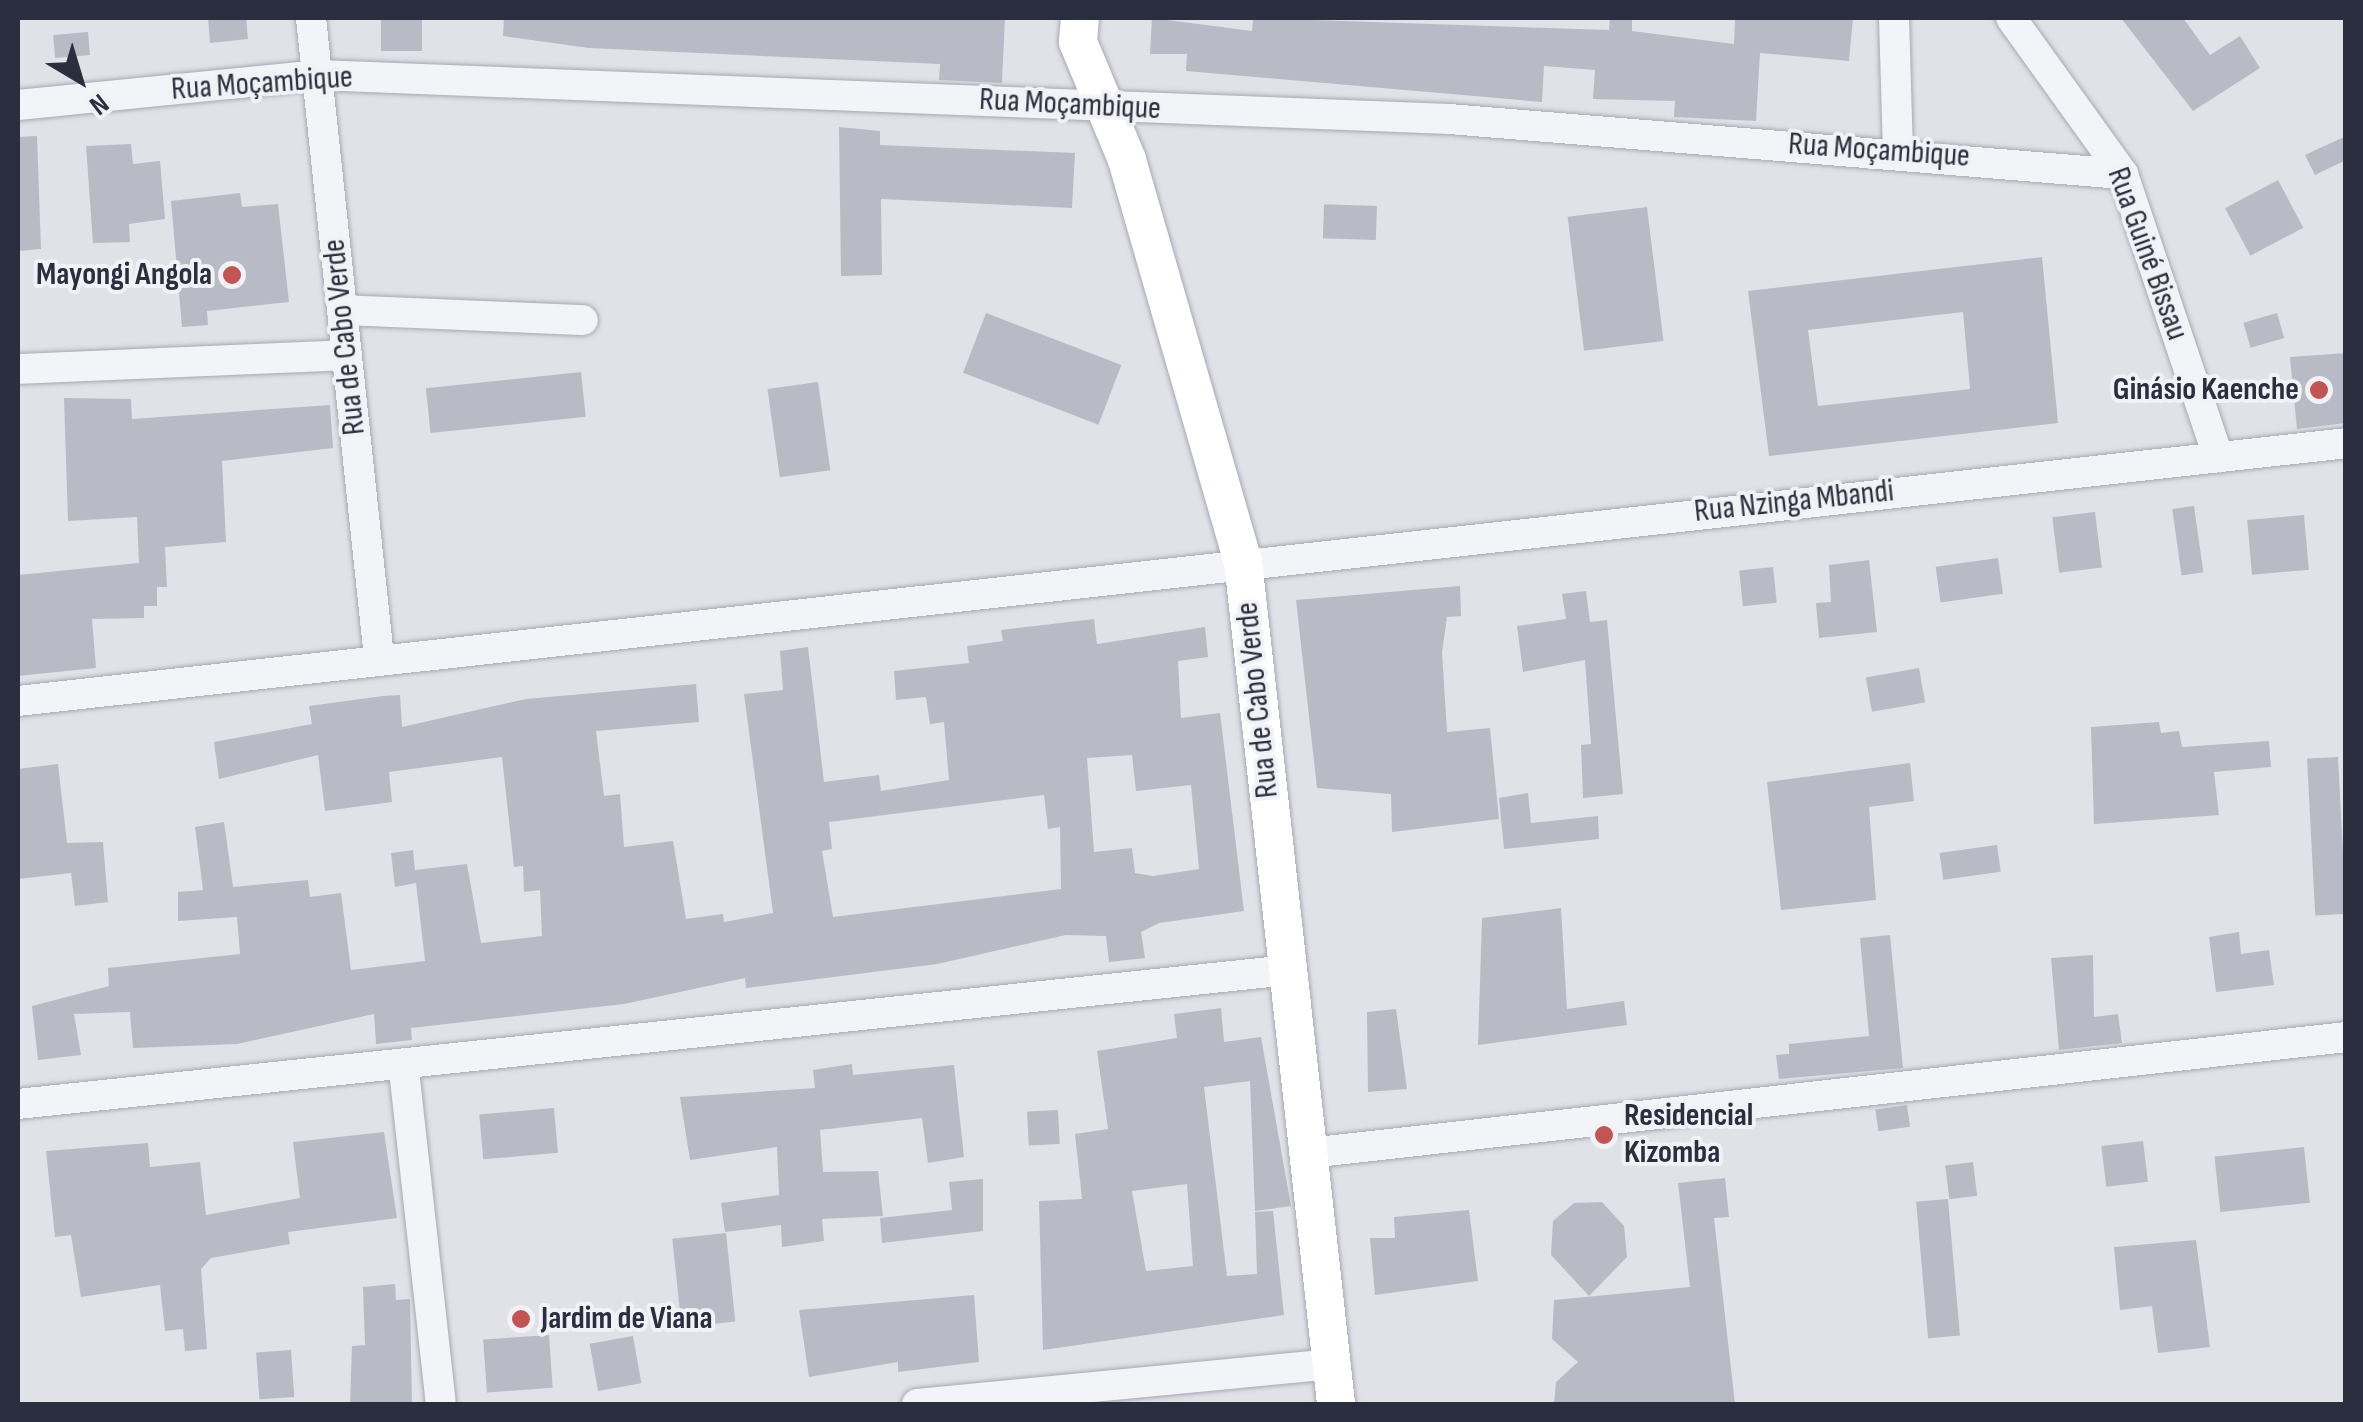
<!DOCTYPE html>
<meta charset="utf-8">
<style>
body{margin:0}
#map{position:relative;width:2363px;height:1422px;overflow:hidden;background:#e1e2e8;font-family:"Sofia Sans Condensed",sans-serif}
div>[style]{position:absolute}
[style*='--x']{left:calc(var(--x)*1px);top:calc(var(--y)*1px);width:calc(var(--w)*1px);rotate:calc(var(--a)*1deg)}
.building>*{inset:0;background:#b8bbc5;transform-origin:0 0}
.roads{filter:drop-shadow(0 0 2px #a7a8b2) drop-shadow(0 0 2px #a7a8b2)}
.minor>*{height:30px;margin:-15px;padding:0 15px;transform-origin:15px;border-radius:15px;background:#f3f4f7}
.major>*{height:38px;margin:-19px;padding:0 19px;transform-origin:19px;border-radius:19px;background:#fff}
.dots>*{width:28px;height:28px;translate:-50% -50%;box-sizing:border-box;border:5px solid #f0f2f6;border-radius:50%}
span{translate:-50% -50%;white-space:nowrap;text-align:center;line-height:1.15;-webkit-text-stroke:8px #f0f2f6;paint-order:stroke}
.street-label{font-size:32px;color:#2b2e3e}
.poi-label{font-size:32px;color:#2b2e3e;font-weight:700}
.right{translate:-100% -50%;text-align:right}
.left{translate:0 -50%;text-align:left}
.frame{position:absolute;inset:0;border:20px solid #2b2e3e;pointer-events:none}
.north{position:absolute;left:30px;top:30px;width:100px;height:100px;-webkit-text-stroke:8px #f0f2f6;paint-order:stroke;rotate:142deg;font-size:28px;font-weight:700;line-height:40px;text-align:center;color:#2b2e3e}
.north::after{content:'';display:block;margin:auto;width:35px;height:45px;background:#2b2e3e;clip-path:polygon(50% 0,100% 100%,50% 72%,0 100%)}
</style>
<div id="map">
<div class="building">
<div style="clip-path:polygon(208px 18px,246px 18px,248px 39px,210px 43px)"></div>
<div style="left:381px;top:18px;width:41px;height:33px"></div>
<div style="clip-path:polygon(504px 18px,1005px 18px,1002px 83px,939px 80px,940px 64px,589px 48px,503px 36px)"></div>
<div style="clip-path:polygon(1152px 18px,1252px 31px,1253px 18px,1609px 30px,1610px 18px,1632px 18px,1632px 31px,1734px 44px,1735px 18px,1853px 18px,1849px 61px,1760px 53px,1756px 121px,1674px 117px,1675px 101px,1593px 99px,1595px 70px,1544px 66px,1542px 102px,1186px 71px,1187px 54px,1150px 54px)"></div>
<div style="clip-path:polygon(2121px 18px,2183px 18px,2210px 55px,2240px 36px,2260px 68px,2193px 111px)"></div>
<div style="left:88px;top:32px;width:23px;height:35px;rotate:85deg"></div>
<div style="clip-path:polygon(839px 127px,880px 131px,880px 145px,1075px 153px,1072px 208px,881px 199px,882px 275px,841px 276px)"></div>
<div style="clip-path:polygon(37px 136px,41px 249px,18px 251px,18px 137px)"></div>
<div style="clip-path:polygon(2346px 136px,2346px 160px,2315px 175px,2305px 155px)"></div>
<div style="clip-path:polygon(131px 144px,133px 164px,160px 161px,165px 219px,129px 224px,130px 242px,93px 243px,86px 146px)"></div>
<div style="left:2278px;top:180px;width:54px;height:60px;rotate:62deg"></div>
<div style="clip-path:polygon(240px 193px,242px 207px,278px 204px,289px 302px,207px 311px,208px 325px,182px 327px,171px 201px)"></div>
<div style="left:1377px;top:206px;width:34px;height:53px;rotate:92deg"></div>
<div style="left:1647px;top:207px;width:135px;height:80px;rotate:83deg"></div>
<div style="clip-path:polygon(evenodd,2042px 257px,2058px 423px,1769px 456px,1748px 291px,2042px 257px,1963px 312px,1970px 389px,1818px 406px,1808px 330px,1963px 312px)"></div>
<div style="left:986px;top:313px;width:145px;height:64px;rotate:21deg"></div>
<div style="left:2277px;top:313px;width:26px;height:35px;rotate:74deg"></div>
<div style="clip-path:polygon(2346px 353px,2346px 423px,2297px 429px,2290px 357px)"></div>
<div style="left:581px;top:372px;width:45px;height:156px;rotate:84deg"></div>
<div style="left:818px;top:382px;width:89px;height:51px;rotate:82deg"></div>
<div style="clip-path:polygon(64px 398px,131px 399px,132px 419px,330px 405px,333px 448px,222px 461px,226px 542px,165px 547px,167px 587px,157px 587px,157px 606px,144px 606px,144px 618px,92px 619px,96px 668px,18px 676px,18px 575px,139px 563px,137px 517px,68px 521px)"></div>
<div style="left:2194px;top:506px;width:67px;height:22px;rotate:82deg"></div>
<div style="left:2095px;top:512px;width:56px;height:43px;rotate:83deg"></div>
<div style="left:2304px;top:515px;width:55px;height:57px;rotate:85deg"></div>
<div style="left:1998px;top:558px;width:36px;height:63px;rotate:82deg"></div>
<div style="clip-path:polygon(1869px 560px,1877px 632px,1819px 638px,1816px 603px,1831px 602px,1829px 565px)"></div>
<div style="left:1773px;top:567px;width:36px;height:34px;rotate:84deg"></div>
<div style="clip-path:polygon(1460px 586px,1461px 616px,1447px 617px,1442px 652px,1447px 732px,1490px 728px,1499px 819px,1392px 832px,1391px 794px,1317px 788px,1296px 600px)"></div>
<div style="clip-path:polygon(1586px 591px,1590px 622px,1607px 620px,1623px 794px,1583px 798px,1581px 745px,1591px 744px,1585px 660px,1523px 672px,1517px 626px,1566px 619px,1562px 594px)"></div>
<div style="clip-path:polygon(evenodd,1094px 619px,1097px 644px,1205px 627px,1208px 657px,1178px 661px,1181px 718px,1220px 713px,1244px 911px,1159px 923px,1141px 932px,1145px 958px,1109px 962px,1106px 936px,1066px 935px,937px 964px,746px 988px,745px 978px,624px 1004px,411px 1028px,412px 1040px,376px 1044px,374px 1014px,237px 1044px,133px 1048px,130px 1012px,74px 1014px,81px 1055px,38px 1060px,32px 1006px,109px 986px,108px 968px,240px 954px,237px 917px,178px 921px,178px 892px,203px 890px,195px 827px,224px 822px,233px 887px,308px 880px,310px 897px,341px 893px,351px 970px,425px 961px,416px 883px,395px 887px,391px 853px,413px 850px,415px 870px,467px 864px,481px 943px,542px 936px,540px 890px,524px 892px,523px 866px,514px 867px,502px 757px,389px 772px,392px 802px,325px 811px,318px 755px,219px 779px,214px 742px,312px 724px,309px 706px,383px 696px,400px 695px,402px 727px,526px 699px,696px 684px,699px 722px,596px 731px,604px 796px,620px 794px,624px 847px,673px 841px,686px 919px,723px 914px,724px 922px,773px 913px,744px 694px,783px 690px,780px 651px,808px 647px,824px 782px,879px 775px,881px 791px,949px 780px,944px 722px,930px 724px,926px 697px,896px 700px,894px 671px,969px 663px,967px 646px,1003px 641px,1001px 630px,1094px 619px,1132px 755px,1136px 791px,1191px 785px,1199px 869px,1153px 876px,1135px 873px,1132px 848px,1094px 852px,1087px 758px,1132px 755px,1094px 619px,1044px 795px,1048px 829px,1060px 827px,1061px 889px,833px 917px,822px 851px,832px 849px,829px 822px,1044px 795px)"></div>
<div style="left:1919px;top:668px;width:35px;height:54px;rotate:80deg"></div>
<div style="clip-path:polygon(2159px 722px,2161px 733px,2179px 731px,2182px 747px,2269px 741px,2271px 767px,2214px 772px,2219px 815px,2094px 824px,2091px 727px)"></div>
<div style="left:2338px;top:757px;width:157px;height:31px;rotate:87deg"></div>
<div style="clip-path:polygon(1910px 763px,1914px 801px,1869px 807px,1876px 900px,1781px 910px,1767px 782px)"></div>
<div style="clip-path:polygon(58px 764px,67px 843px,103px 842px,108px 902px,75px 906px,71px 873px,18px 879px,18px 769px)"></div>
<div style="clip-path:polygon(1528px 793px,1531px 823px,1598px 816px,1599px 839px,1504px 849px,1499px 798px)"></div>
<div style="left:1997px;top:845px;width:27px;height:58px;rotate:82deg"></div>
<div style="clip-path:polygon(1561px 908px,1567px 1009px,1624px 1001px,1627px 1025px,1478px 1045px,1482px 918px)"></div>
<div style="clip-path:polygon(2239px 932px,2241px 954px,2269px 950px,2274px 985px,2216px 992px,2209px 937px)"></div>
<div style="clip-path:polygon(1890px 935px,1903px 1068px,1779px 1079px,1776px 1055px,1789px 1054px,1789px 1044px,1869px 1036px,1860px 938px)"></div>
<div style="clip-path:polygon(2093px 955px,2094px 1017px,2118px 1014px,2122px 1043px,2059px 1050px,2051px 958px)"></div>
<div style="clip-path:polygon(evenodd,1221px 1008px,1224px 1042px,1261px 1037px,1291px 1206px,1255px 1211px,1250px 1081px,1204px 1087px,1227px 1276px,1257px 1274px,1255px 1212px,1273px 1211px,1284px 1315px,1043px 1350px,1039px 1201px,1082px 1199px,1075px 1134px,1108px 1129px,1097px 1051px,1177px 1038px,1174px 1014px,1221px 1008px,1187px 1184px,1193px 1266px,1146px 1271px,1132px 1191px,1187px 1184px)"></div>
<div style="clip-path:polygon(1396px 1009px,1407px 1089px,1368px 1092px,1367px 1012px)"></div>
<div style="clip-path:polygon(852px 1064px,853px 1075px,954px 1065px,964px 1157px,928px 1163px,922px 1118px,820px 1130px,823px 1172px,878px 1171px,883px 1216px,822px 1219px,824px 1241px,782px 1247px,781px 1225px,725px 1232px,721px 1203px,779px 1195px,777px 1147px,690px 1160px,680px 1097px,815px 1088px,813px 1070px)"></div>
<div style="left:1907px;top:1105px;width:22px;height:32px;rotate:82deg"></div>
<div style="left:554px;top:1108px;width:45px;height:75px;rotate:85deg"></div>
<div style="left:1058px;top:1110px;width:34px;height:31px;rotate:87deg"></div>
<div style="clip-path:polygon(384px 1132px,397px 1218px,288px 1232px,290px 1244px,211px 1258px,201px 1269px,207px 1349px,185px 1351px,183px 1329px,165px 1331px,160px 1285px,81px 1297px,71px 1235px,55px 1237px,46px 1151px,148px 1143px,150px 1167px,200px 1162px,206px 1215px,300px 1198px,293px 1142px)"></div>
<div style="left:2143px;top:1141px;width:41px;height:42px;rotate:83deg"></div>
<div style="left:2304px;top:1147px;width:56px;height:90px;rotate:84deg"></div>
<div style="left:1973px;top:1162px;width:34px;height:28px;rotate:83deg"></div>
<div style="clip-path:polygon(1725px 1178px,1729px 1217px,1714px 1218px,1735px 1404px,1554px 1404px,1556px 1382px,1578px 1362px,1552px 1339px,1554px 1300px,1690px 1287px,1678px 1183px)"></div>
<div style="clip-path:polygon(983px 1179px,983px 1231px,882px 1243px,880px 1218px,952px 1210px,949px 1182px)"></div>
<div style="left:1948px;top:1199px;width:137px;height:32px;rotate:85deg"></div>
<div style="clip-path:polygon(1602px 1202px,1624px 1226px,1627px 1257px,1589px 1296px,1551px 1255px,1553px 1221px,1574px 1203px)"></div>
<div style="clip-path:polygon(1469px 1210px,1478px 1281px,1375px 1295px,1370px 1238px,1395px 1238px,1394px 1217px)"></div>
<div style="left:726px;top:1233px;width:89px;height:54px;rotate:84deg"></div>
<div style="clip-path:polygon(2196px 1240px,2210px 1347px,2158px 1353px,2152px 1306px,2120px 1310px,2114px 1247px)"></div>
<div style="clip-path:polygon(395px 1284px,396px 1300px,410px 1299px,412px 1404px,350px 1404px,352px 1346px,365px 1345px,363px 1287px)"></div>
<div style="clip-path:polygon(974px 1295px,979px 1362px,898px 1372px,898px 1362px,809px 1377px,799px 1310px)"></div>
<div style="left:549px;top:1335px;width:53px;height:66px;rotate:86deg"></div>
<div style="left:633px;top:1336px;width:48px;height:44px;rotate:80deg"></div>
<div style="left:291px;top:1350px;width:47px;height:35px;rotate:86deg"></div>
</div>
<div class="roads">
<div class="minor">
<div style="--x:311;--y:18;--w:643;--a:83.93"></div>
<div style="--x:1894;--y:18;--w:136;--a:88.3"></div>
<div style="--x:2011;--y:18;--w:192;--a:54.3"></div>
<div style="--x:2123;--y:174;--w:299;--a:71.4"></div>
<div style="--x:18;--y:105;--w:301;--a:-5.7"></div>
<div style="--x:317;--y:75;--w:1133;--a:2.23"></div>
<div style="--x:1449;--y:119;--w:676;--a:4.67"></div>
<div style="--x:342;--y:310;--w:241;--a:2.4"></div>
<div style="--x:18;--y:369;--w:329;--a:-2.4"></div>
<div style="--x:18;--y:701;--w:2342;--a:-6.32"></div>
<div style="--x:404;--y:1070;--w:336;--a:83.7"></div>
<div style="--x:18;--y:1104;--w:1278;--a:-6.02"></div>
<div style="--x:1309;--y:1153;--w:1043;--a:-6.38"></div>
<div style="--x:917;--y:1404;--w:418;--a:-5.5"></div>
</div>
<div class="major">
<div style="--x:1080;--y:18;--w:24;--a:95"></div>
<div style="--x:1078;--y:42;--w:128;--a:67.4"></div>
<div style="--x:1127;--y:160;--w:417;--a:73.9"></div>
<div style="--x:1243;--y:561;--w:848;--a:83.7"></div>
</div>
</div>
<div class="dots">
<div style="left:232px;top:275px;background:#c25451"></div>
<div style="left:2319px;top:390px;background:#c25451"></div>
<div style="left:1604px;top:1135px;background:#c25451"></div>
<div style="left:521px;top:1319px;background:#c25451"></div>
</div>
<div class="street-label">
<span style="left:262px;top:84px;rotate:-4deg">Rua Moçambique</span>
<span style="left:1070px;top:105px;rotate:3deg">Rua Moçambique</span>
<span style="left:1879px;top:151px;rotate:4deg">Rua Moçambique</span>
<span style="left:2147px;top:254px;rotate:70deg">Rua Guiné Bissau</span>
<span style="left:345px;top:337px;rotate:-96deg">Rua de Cabo Verde</span>
<span style="left:1794px;top:502px;rotate:-6deg">Rua Nzinga Mbandi</span>
<span style="left:1258px;top:700px;rotate:-96deg">Rua de Cabo Verde</span>
</div>
<div class="poi-label">
<span class="right" style="left:212px;top:275px">Mayongi Angola</span>
<span class="right" style="left:2299px;top:390px">Ginásio Kaenche</span>
<span class="left" style="left:1624px;top:1135px">Residencial<br>Kizomba</span>
<span class="left" style="left:541px;top:1319px">Jardim de Viana</span>
</div>
<div class="frame"></div>
<div class="north">N</div>
</div>
